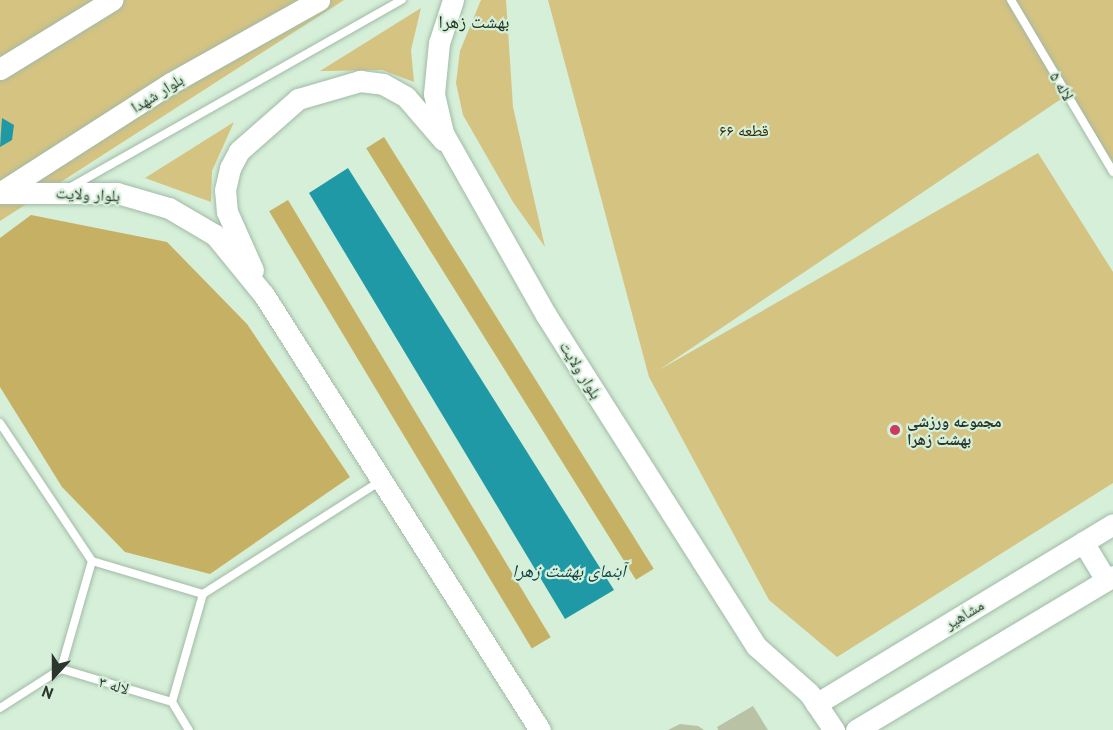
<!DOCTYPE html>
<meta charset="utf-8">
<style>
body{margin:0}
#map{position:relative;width:1113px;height:730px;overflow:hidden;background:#d5efd9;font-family:"PT Sans","Noto Naskh Arabic",sans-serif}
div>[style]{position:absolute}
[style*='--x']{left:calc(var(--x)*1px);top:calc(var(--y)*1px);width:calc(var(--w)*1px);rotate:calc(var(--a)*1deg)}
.green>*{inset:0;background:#d5c382}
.forest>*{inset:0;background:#c6b063;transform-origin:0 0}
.water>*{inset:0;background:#2099a6}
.building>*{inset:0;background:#b9c2a5}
.roads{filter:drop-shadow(0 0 2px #a1baa5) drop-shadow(0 0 2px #a1baa5)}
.lane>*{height:8px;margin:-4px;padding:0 4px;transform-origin:4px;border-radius:4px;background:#fff}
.secondary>*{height:21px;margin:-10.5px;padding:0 10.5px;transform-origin:10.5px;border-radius:10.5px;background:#fff}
.dots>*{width:16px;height:16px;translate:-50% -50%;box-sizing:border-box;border:3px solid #d5efd9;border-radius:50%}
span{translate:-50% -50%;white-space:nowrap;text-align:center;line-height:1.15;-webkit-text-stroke:4.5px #d5efd9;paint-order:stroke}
.street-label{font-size:16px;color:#2b362d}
.park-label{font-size:16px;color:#322906}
.poi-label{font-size:16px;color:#2b362d;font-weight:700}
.left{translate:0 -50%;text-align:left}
.neighbourhood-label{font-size:18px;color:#203524}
.water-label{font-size:18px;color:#0e4146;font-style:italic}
.north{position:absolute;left:24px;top:646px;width:60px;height:60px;-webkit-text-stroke:4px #d5efd9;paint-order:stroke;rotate:201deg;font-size:16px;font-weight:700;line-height:24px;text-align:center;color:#2b362d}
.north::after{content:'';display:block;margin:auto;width:21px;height:27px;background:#2b362d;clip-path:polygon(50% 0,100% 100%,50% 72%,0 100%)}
</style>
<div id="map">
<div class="green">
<div style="clip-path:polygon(0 0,344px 0,0 221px)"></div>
<div style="clip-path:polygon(481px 0,506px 0,513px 107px,545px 247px,513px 202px,463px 115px,456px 83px,460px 51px)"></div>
<div style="clip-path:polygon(548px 0,1113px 0,1113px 171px,1067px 95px,659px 370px,1038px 153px,1113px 272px,1113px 483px,837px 657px,769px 600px,649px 377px)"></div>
<div style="clip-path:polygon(421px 8px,411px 50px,414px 82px,382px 70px,320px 71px)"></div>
<div style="clip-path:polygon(234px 122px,212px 171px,211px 202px,145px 178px)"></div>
</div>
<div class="forest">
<div style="left:384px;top:137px;width:509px;height:21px;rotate:58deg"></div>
<div style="left:288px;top:200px;width:510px;height:22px;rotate:59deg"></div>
<div style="clip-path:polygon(31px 215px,167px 242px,247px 324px,350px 477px,210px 574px,125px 552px,62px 487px,0 387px,0 238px)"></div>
</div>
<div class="water">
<div style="clip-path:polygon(2px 118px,14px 125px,12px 140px,0 147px)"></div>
<div style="clip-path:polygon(348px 168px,614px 590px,565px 619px,309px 193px)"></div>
</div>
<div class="building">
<div style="clip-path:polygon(753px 706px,768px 730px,718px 730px,717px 727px)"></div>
<div style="clip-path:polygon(680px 724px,698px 726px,704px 730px,668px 730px)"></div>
</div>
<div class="roads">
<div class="lane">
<div style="--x:1011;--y:0;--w:200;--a:59.3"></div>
<div style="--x:71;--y:187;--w:380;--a:-29.5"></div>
<div style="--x:0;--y:423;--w:166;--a:56.3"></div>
<div style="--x:92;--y:561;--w:116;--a:16.6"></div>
<div style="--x:203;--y:594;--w:112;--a:106"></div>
<div style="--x:172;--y:702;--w:116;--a:-163.4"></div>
<div style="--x:61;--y:669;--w:112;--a:-74"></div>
<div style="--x:203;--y:594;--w:209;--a:-32.5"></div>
<div style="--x:172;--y:702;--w:33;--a:59"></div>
<div style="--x:0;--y:708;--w:72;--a:-32.6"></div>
</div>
<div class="secondary">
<div style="--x:453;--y:0;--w:45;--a:108"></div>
<div style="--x:439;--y:43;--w:51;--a:95.6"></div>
<div style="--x:434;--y:94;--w:40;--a:77"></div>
<div style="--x:443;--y:133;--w:209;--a:60.5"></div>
<div style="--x:546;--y:315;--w:392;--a:57.6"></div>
<div style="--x:756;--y:646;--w:71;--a:41.6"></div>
<div style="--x:809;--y:693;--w:45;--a:56"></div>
<div style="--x:0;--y:69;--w:132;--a:-31.6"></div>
<div style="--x:1;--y:192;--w:202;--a:-32.7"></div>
<div style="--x:171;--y:83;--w:170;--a:-29.3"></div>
<div style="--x:0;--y:193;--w:117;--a:0"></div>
<div style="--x:117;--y:193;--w:54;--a:16.1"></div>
<div style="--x:169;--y:208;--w:53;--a:30.4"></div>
<div style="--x:215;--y:235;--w:77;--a:50.8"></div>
<div style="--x:264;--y:295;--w:515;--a:57.61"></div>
<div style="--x:253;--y:270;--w:64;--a:-114.1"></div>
<div style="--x:227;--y:212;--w:22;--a:-95"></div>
<div style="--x:225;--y:190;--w:23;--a:-77"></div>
<div style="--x:230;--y:168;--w:19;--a:-62"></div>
<div style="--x:239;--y:151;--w:79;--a:-41.4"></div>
<div style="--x:298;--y:99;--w:65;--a:-16.2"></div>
<div style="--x:360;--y:81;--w:23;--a:7"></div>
<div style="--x:383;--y:84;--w:26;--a:29"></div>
<div style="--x:406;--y:97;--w:57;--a:49.3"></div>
<div style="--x:1083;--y:542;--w:44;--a:58.8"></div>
<div style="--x:816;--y:704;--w:347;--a:-31.2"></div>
<div style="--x:856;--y:730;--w:300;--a:-30.9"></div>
</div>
</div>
<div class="dots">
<div style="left:895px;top:430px;background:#ca3b5e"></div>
</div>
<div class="street-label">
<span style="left:1062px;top:86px;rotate:59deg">لاله ۵</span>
<span style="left:157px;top:93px;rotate:-32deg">بلوار شهدا</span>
<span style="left:88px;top:194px;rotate:3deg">بلوار ولایت</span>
<span style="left:581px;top:370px;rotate:58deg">بلوار ولایت</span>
<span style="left:964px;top:614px;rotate:-31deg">مشاهیر</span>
<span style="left:114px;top:685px;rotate:16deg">لاله ۳</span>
</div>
<div class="park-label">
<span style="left:744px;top:130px">قطعه ۶۶</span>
</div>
<div class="poi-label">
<span class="left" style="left:907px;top:430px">مجموعه ورزشی<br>بهشت زهرا</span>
</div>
<div class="neighbourhood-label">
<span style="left:474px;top:22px">بهشت زهرا</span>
</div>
<div class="water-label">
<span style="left:569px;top:571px">آبنمای بهشت زهرا</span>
</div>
<div class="north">N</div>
</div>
